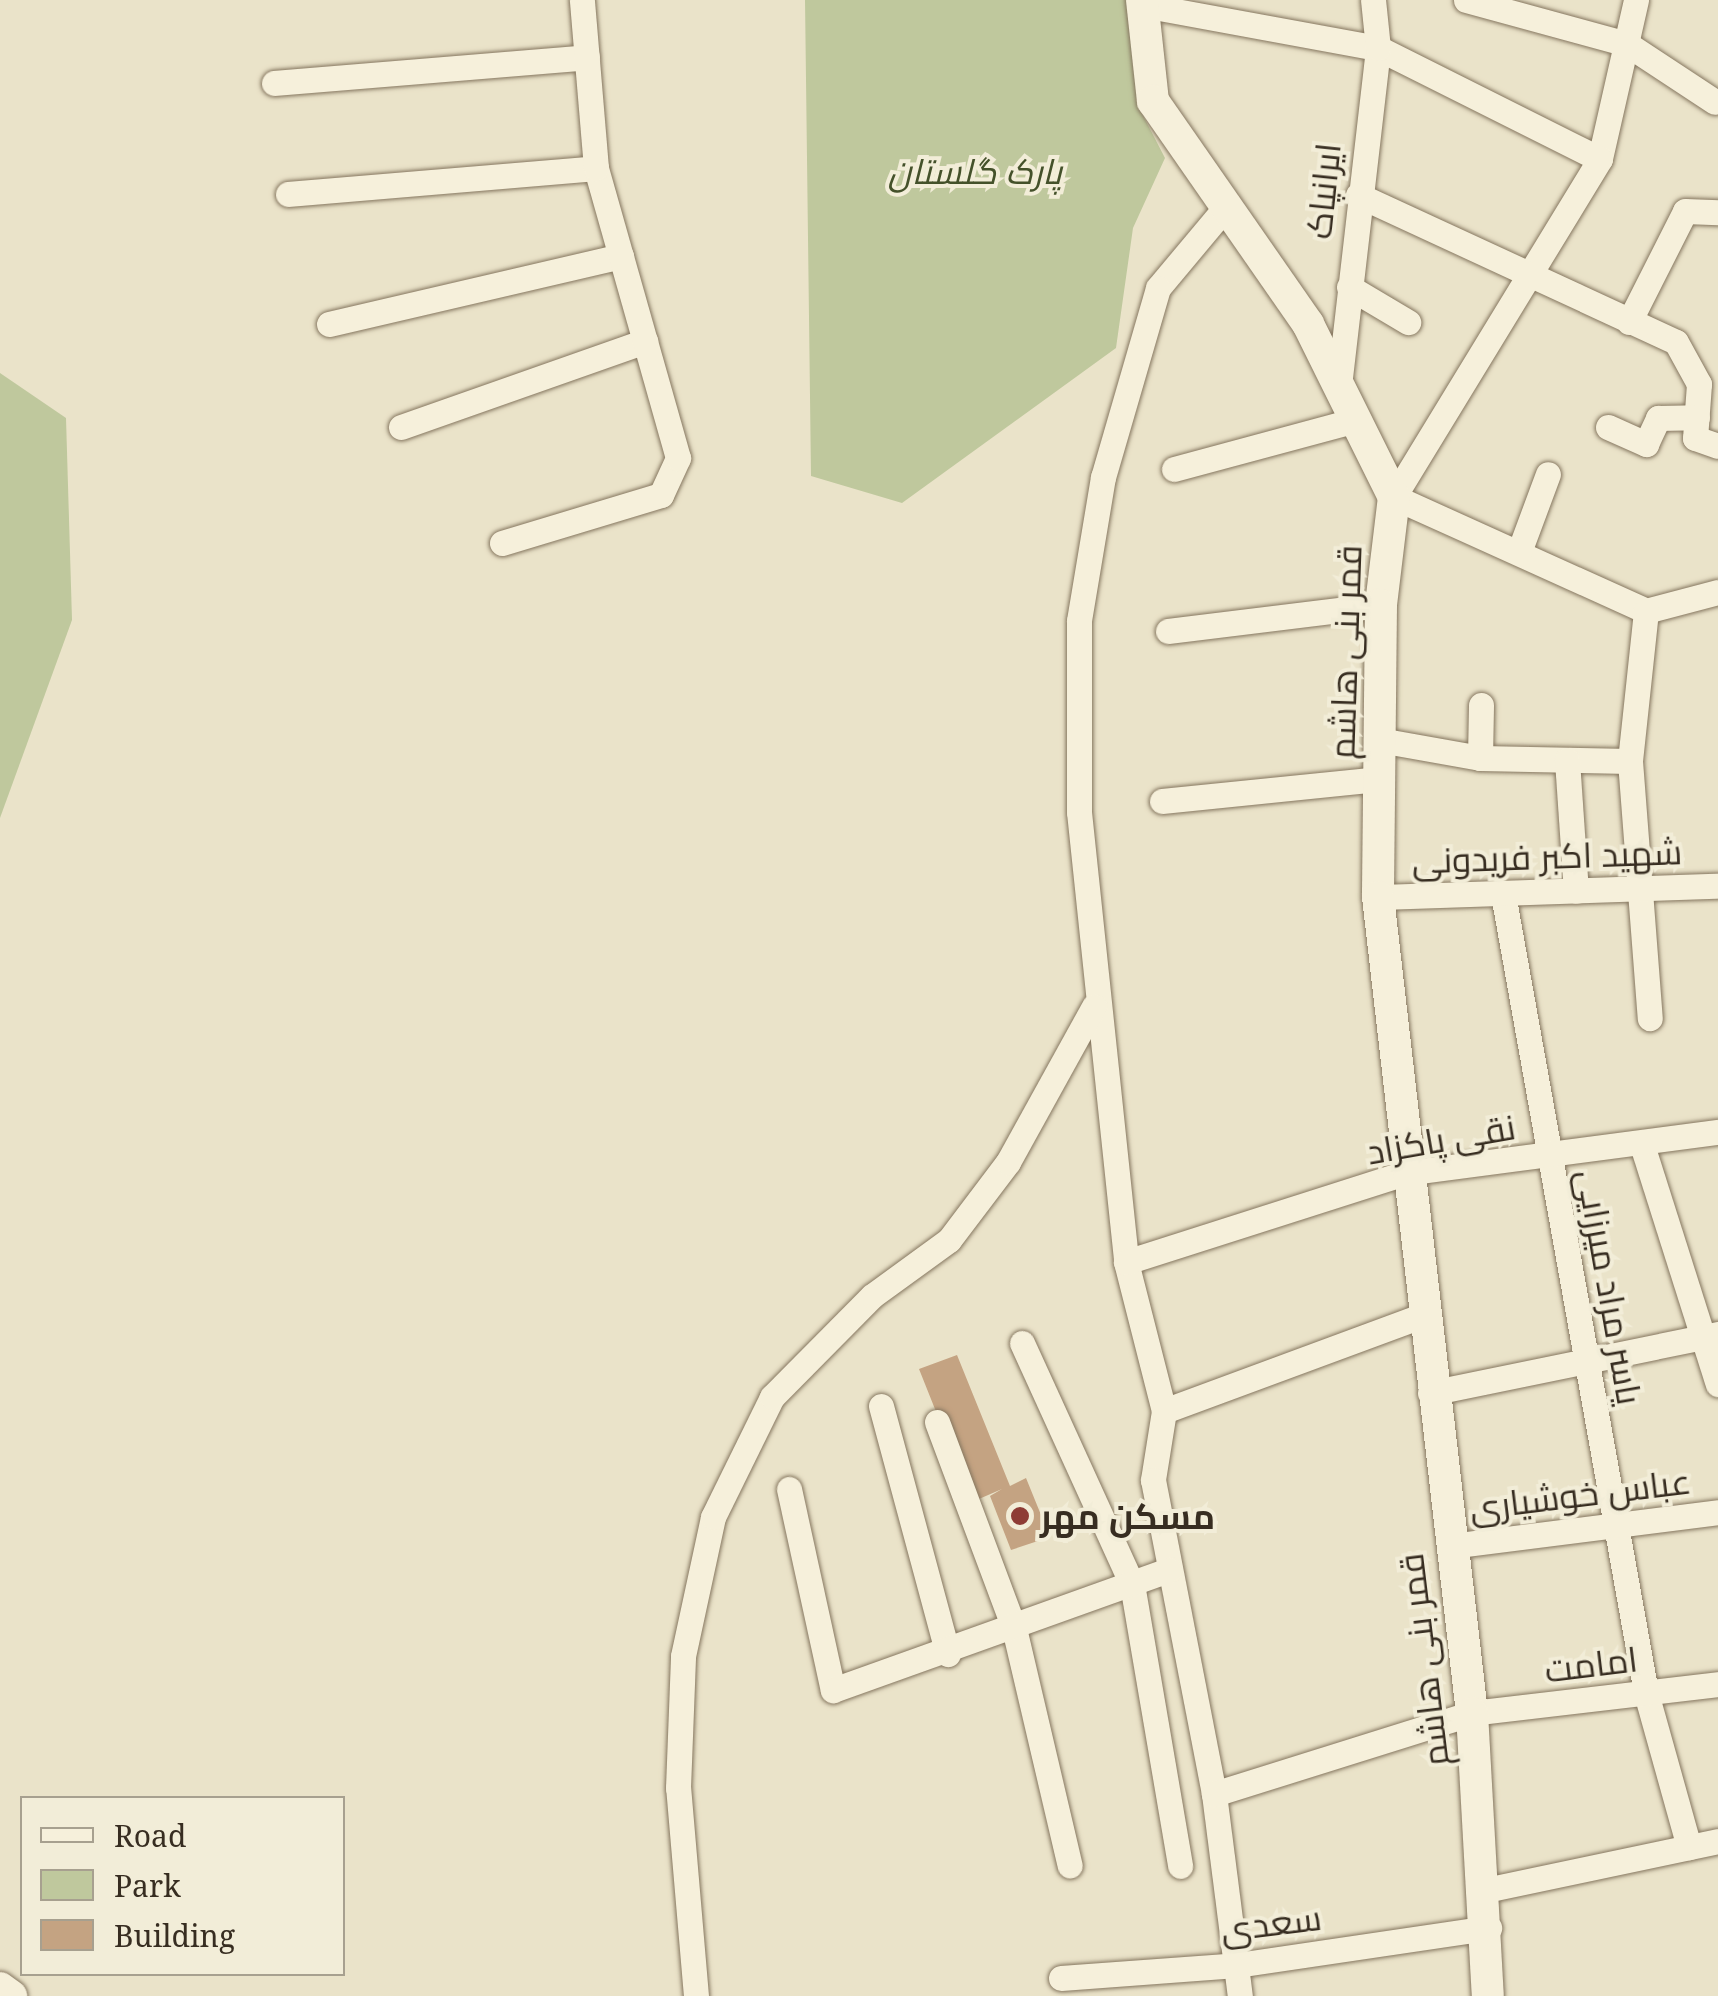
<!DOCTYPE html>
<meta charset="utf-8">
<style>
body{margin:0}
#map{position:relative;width:1718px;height:1996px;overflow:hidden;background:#eae3c9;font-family:"Noto Serif",Cairo,serif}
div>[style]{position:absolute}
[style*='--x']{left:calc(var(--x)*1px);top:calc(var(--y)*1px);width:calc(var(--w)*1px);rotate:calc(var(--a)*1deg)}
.green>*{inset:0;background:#bfc89d}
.building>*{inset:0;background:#c4a382}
.roads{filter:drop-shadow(0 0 2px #85765f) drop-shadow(0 0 2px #85765f)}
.minor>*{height:25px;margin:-12.5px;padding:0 12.5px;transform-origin:12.5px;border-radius:12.5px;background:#f6f0db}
.tertiary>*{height:32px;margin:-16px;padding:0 16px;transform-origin:16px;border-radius:16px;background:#f6f0db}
.dots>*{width:28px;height:28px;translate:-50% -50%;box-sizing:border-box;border:5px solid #f2edd8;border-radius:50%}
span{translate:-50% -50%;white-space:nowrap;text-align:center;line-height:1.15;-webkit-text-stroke:8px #f2edd8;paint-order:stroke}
.park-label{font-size:35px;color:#44512a;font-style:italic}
.street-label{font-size:35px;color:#372d21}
.poi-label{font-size:35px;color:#372d21;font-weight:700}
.left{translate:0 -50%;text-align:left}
.legend{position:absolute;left:20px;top:1796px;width:325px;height:180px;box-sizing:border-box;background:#f2edd8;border:2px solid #a7a08f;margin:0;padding:12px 18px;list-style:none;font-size:30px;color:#372d21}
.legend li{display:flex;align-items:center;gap:20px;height:50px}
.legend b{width:50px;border:2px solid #a7a08f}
</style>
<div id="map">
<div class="green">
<div style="clip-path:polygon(805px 0,1139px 0,1137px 104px,1165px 158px,1133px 228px,1116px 348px,902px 503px,811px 476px)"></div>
<div style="clip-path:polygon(0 373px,66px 418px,72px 620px,0 818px)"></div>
</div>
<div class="building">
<div style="clip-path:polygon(957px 1355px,1010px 1486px,1026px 1478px,1050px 1537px,1011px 1550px,990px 1496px,1002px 1489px,972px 1502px,919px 1369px)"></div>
</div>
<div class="roads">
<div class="minor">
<div style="--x:1466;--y:0;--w:167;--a:15.3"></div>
<div style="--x:1627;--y:44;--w:105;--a:33.4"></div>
<div style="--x:1636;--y:0;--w:163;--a:102.8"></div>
<div style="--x:1600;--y:159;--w:396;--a:121.4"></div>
<div style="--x:1394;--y:497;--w:277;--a:24.3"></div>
<div style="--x:1646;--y:611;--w:74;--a:-14.8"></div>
<div style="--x:1143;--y:5;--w:239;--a:10.4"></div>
<div style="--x:1378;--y:48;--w:248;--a:26.6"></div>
<div style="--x:274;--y:83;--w:314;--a:-4.7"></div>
<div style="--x:288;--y:194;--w:309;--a:-4.8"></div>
<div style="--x:1358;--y:195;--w:350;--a:24.8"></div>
<div style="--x:1676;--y:342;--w:48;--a:61.3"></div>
<div style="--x:1699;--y:384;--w:54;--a:94.2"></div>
<div style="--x:1695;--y:438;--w:24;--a:19"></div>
<div style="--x:1224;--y:209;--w:103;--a:129.9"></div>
<div style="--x:1158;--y:288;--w:197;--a:106.2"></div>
<div style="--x:1103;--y:477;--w:146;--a:99.5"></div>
<div style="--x:1079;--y:621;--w:191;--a:90"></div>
<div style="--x:1079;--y:812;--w:452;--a:84"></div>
<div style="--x:1126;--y:1262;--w:154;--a:75.7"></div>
<div style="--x:1164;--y:1411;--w:70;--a:99.1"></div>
<div style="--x:1153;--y:1480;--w:320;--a:79"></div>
<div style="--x:1214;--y:1794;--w:204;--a:82.7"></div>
<div style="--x:1349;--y:287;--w:69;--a:30.7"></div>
<div style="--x:1629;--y:322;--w:124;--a:-63.2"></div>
<div style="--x:1685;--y:211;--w:33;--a:2"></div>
<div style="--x:329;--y:324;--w:300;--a:-13.1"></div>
<div style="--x:1339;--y:386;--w:340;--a:-83.4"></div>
<div style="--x:1378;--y:48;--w:48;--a:-95.9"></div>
<div style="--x:401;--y:427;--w:259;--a:-19.4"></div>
<div style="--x:1608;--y:427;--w:42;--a:24.1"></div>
<div style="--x:1646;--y:444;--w:29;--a:-65"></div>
<div style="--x:1658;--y:418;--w:39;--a:-1"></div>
<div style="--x:1174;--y:469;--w:184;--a:-15.1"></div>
<div style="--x:502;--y:543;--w:166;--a:-16.8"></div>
<div style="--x:661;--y:495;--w:41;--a:-65.3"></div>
<div style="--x:678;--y:458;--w:301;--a:-105.8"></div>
<div style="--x:596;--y:168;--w:169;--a:-94.8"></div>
<div style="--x:1519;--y:552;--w:83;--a:-69.6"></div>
<div style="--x:1646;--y:611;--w:151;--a:96.1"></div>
<div style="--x:1630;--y:761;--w:258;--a:85.6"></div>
<div style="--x:1168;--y:631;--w:215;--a:-7"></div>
<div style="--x:1385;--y:741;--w:97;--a:10.1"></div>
<div style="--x:1480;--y:758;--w:150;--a:1.1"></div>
<div style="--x:1480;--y:758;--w:53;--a:-88.9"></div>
<div style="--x:1567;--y:760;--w:131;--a:86.1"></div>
<div style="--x:1162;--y:801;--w:219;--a:-5.8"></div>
<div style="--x:1503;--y:894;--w:812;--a:79.85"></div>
<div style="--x:1646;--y:1693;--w:160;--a:74.4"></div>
<div style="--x:1378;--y:897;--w:340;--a:-1.9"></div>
<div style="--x:1642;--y:1145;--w:251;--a:72.4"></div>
<div style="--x:1126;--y:1262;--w:293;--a:-17.7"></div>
<div style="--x:1405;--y:1173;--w:316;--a:-7.5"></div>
<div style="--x:1022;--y:1343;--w:265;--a:65.5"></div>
<div style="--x:1132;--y:1584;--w:286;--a:80.3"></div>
<div style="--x:1430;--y:1393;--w:294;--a:-11.6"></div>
<div style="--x:881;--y:1406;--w:257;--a:74.9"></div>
<div style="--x:1164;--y:1411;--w:274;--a:-20.3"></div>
<div style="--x:937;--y:1422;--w:220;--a:69.5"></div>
<div style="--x:1014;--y:1628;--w:244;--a:76.8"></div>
<div style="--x:789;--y:1489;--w:206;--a:77.7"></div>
<div style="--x:833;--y:1690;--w:357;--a:-19.7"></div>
<div style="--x:1450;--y:1546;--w:270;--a:-7.2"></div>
<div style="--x:1214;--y:1794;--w:270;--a:-17.4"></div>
<div style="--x:1472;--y:1713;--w:248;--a:-6.7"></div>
<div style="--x:1486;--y:1890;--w:237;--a:-11.9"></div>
<div style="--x:1061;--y:1978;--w:176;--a:-4.2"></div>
<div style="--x:1237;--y:1965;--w:255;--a:-8.4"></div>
<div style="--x:696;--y:1996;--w:209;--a:-94.9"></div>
<div style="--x:678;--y:1788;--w:132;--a:-87.8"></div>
<div style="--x:683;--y:1656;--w:142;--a:-77.8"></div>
<div style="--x:713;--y:1517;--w:134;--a:-63.8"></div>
<div style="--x:772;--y:1397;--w:142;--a:-45.3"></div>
<div style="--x:872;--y:1296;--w:95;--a:-36"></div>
<div style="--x:949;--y:1240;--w:98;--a:-52.9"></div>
<div style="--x:1008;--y:1162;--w:178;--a:-61.1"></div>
</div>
<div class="tertiary">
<div style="--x:1142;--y:0;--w:102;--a:83.8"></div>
<div style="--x:1153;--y:101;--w:272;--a:55.2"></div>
<div style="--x:1308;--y:324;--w:193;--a:63.6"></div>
<div style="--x:1394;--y:497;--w:109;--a:96.9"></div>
<div style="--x:1381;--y:605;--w:292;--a:90.6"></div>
<div style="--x:1378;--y:897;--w:821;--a:83.43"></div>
<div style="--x:1472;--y:1713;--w:283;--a:86.8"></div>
<div style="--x:0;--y:1988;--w:14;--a:36"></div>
</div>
</div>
<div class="dots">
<div style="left:1020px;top:1516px;background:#8e3c35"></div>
</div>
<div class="park-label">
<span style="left:975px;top:171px">پارک گلستان</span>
</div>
<div class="street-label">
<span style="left:1323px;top:191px;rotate:-84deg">ایرانپاک</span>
<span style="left:1345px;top:652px;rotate:-88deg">قمر بنی هاشم</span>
<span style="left:1547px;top:856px;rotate:-2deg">شهید اکبر فریدونی</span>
<span style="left:1441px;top:1139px;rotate:-10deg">نقی پاکزاد</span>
<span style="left:1610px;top:1287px;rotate:80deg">یاسر مراد میرزایی</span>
<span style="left:1580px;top:1494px;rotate:-7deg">عباس خوشیاری</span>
<span style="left:1423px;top:1660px;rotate:-97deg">قمر بنی هاشم</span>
<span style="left:1591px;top:1664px;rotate:-7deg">امامت</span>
<span style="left:1271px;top:1923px;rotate:-7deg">سعدی</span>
</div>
<div class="poi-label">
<span class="left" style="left:1040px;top:1516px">مسکن مهر</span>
</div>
<ul class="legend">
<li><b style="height:12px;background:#f6f0db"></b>Road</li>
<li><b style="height:28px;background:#bfc89d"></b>Park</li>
<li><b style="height:28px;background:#c4a382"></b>Building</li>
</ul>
</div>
